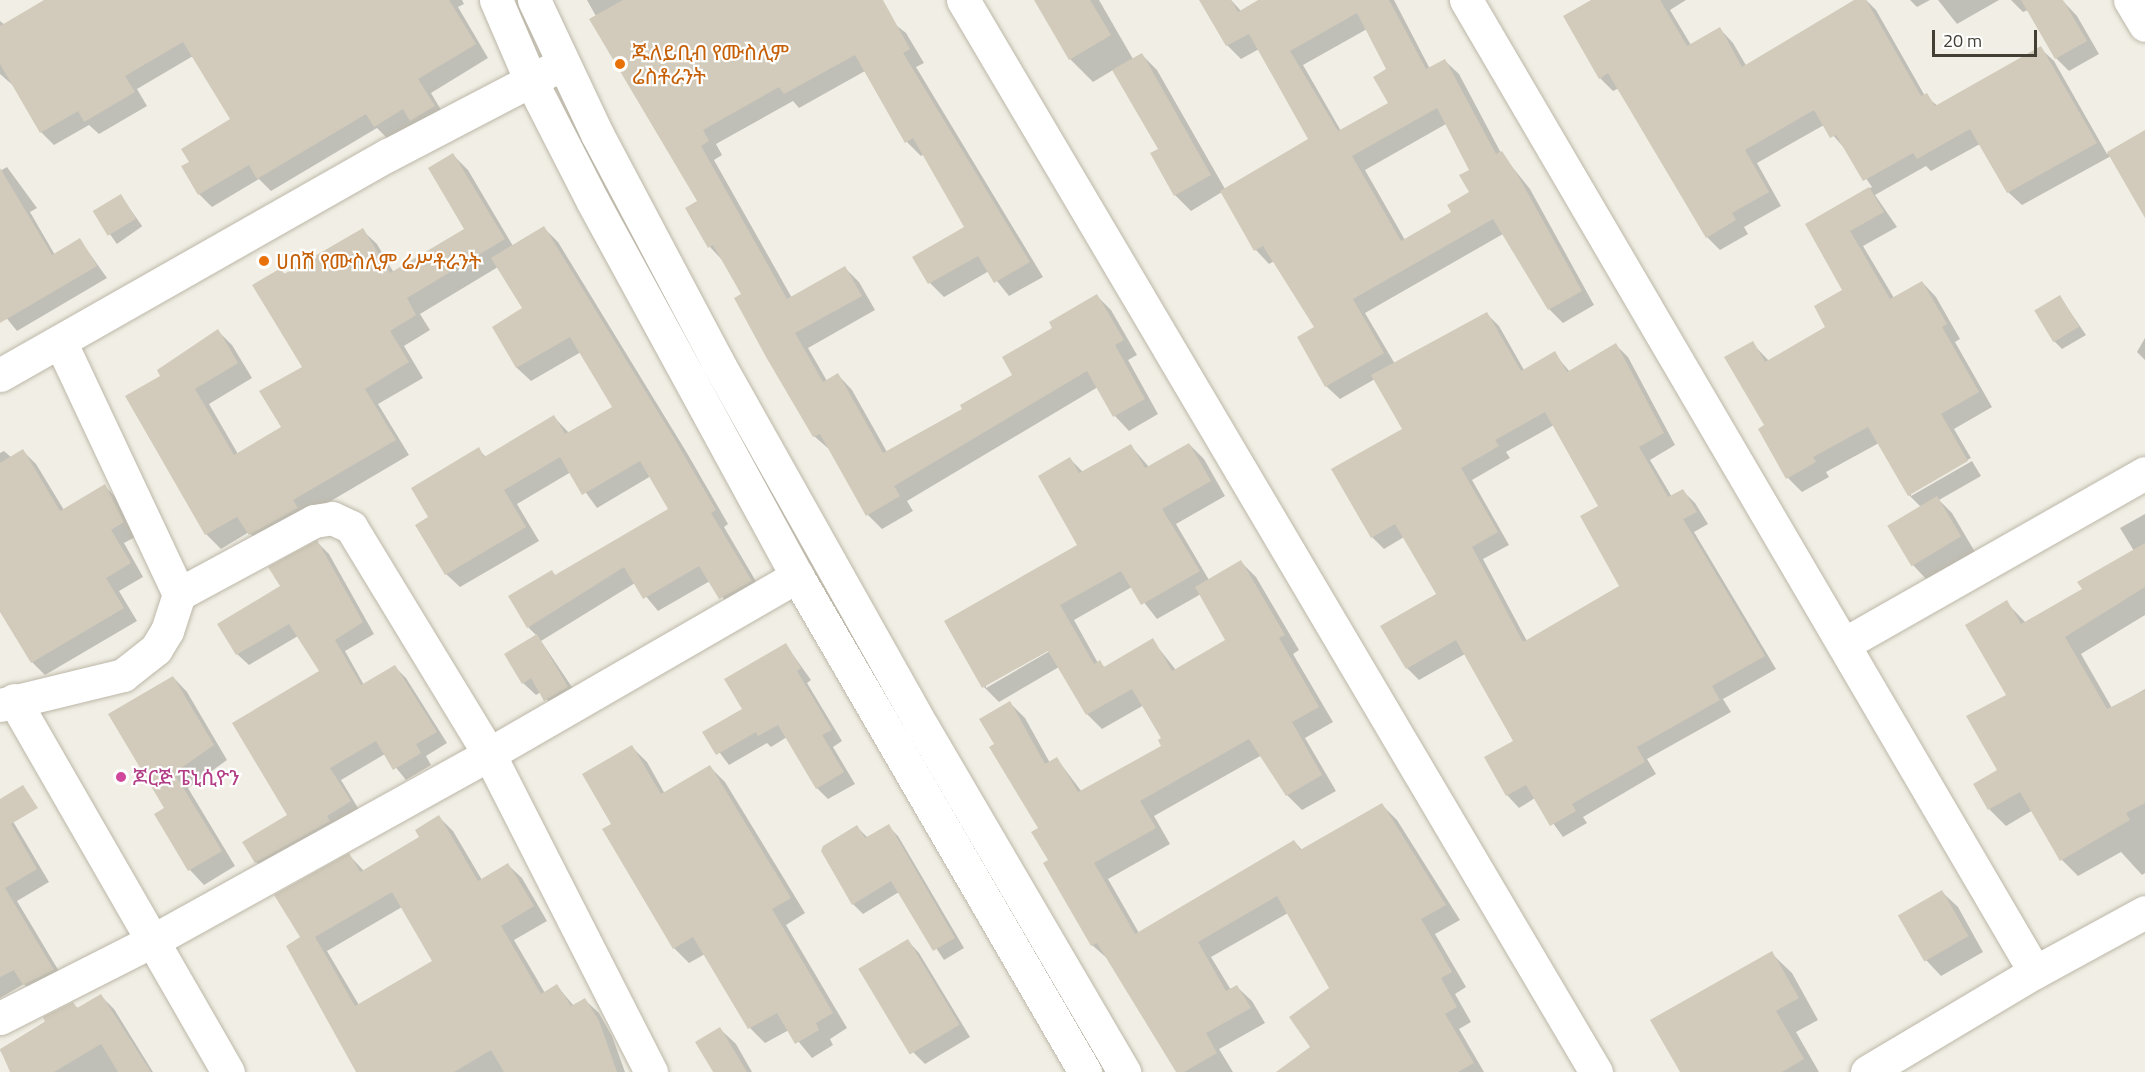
<!DOCTYPE html>
<meta charset="utf-8">
<style>
body{margin:0}
#map{position:relative;width:2145px;height:1072px;overflow:hidden;background:#f1efe5;font-family:"Titillium Web","Noto Sans Ethiopic",sans-serif}
div>[style]{position:absolute}
[style*='--x']{left:calc(var(--x)*1px);top:calc(var(--y)*1px);width:calc(var(--w)*1px);rotate:calc(var(--a)*1deg)}
.shadow>*{inset:0;background:#0003;transform-origin:0 0}
.building>*{inset:0;background:#d2cbbb;transform-origin:0 0}
.roads{filter:drop-shadow(0 0 2px #bcb7a8) drop-shadow(0 0 2px #bcb7a8)}
.minor>*{height:33px;margin:-16.5px;padding:0 16.5px;transform-origin:16.5px;border-radius:16.5px;background:#fff}
.dots>*{width:16px;height:16px;translate:-50% -50%;box-sizing:border-box;border:3px solid #fff;border-radius:50%}
span{translate:-50% -50%;white-space:nowrap;text-align:center;line-height:1.15;-webkit-text-stroke:4.5px #fff;paint-order:stroke}
.food-label{font-size:21px;color:#c56008}
.left{translate:0 -50%;text-align:left}
.hotel-label{font-size:21px;color:#b23c85}
.scale{position:absolute;left:1932px;top:30px;width:105px;height:27px;box-sizing:border-box;border:3px solid #433f35;border-top:0;padding-left:8px;font-size:18px;line-height:21px;white-space:nowrap;color:#433f35;-webkit-text-stroke:4px #fff;paint-order:stroke}
</style>
<div id="map">
<div class="shadow">
<div style="clip-path:polygon(54px 0,462px 0,464px 4px,458px 7px,488px 58px,431px 93px,447px 120px,388px 139px,377px 128px,271px 191px,259px 179px,212px 207px,199px 194px,191px 162px,232px 120px,193px 56px,137px 89px,147px 106px,99px 134px,89px 125px,54px 145px,41px 132px,16px 88px,0 74px,0 21px,5px 25px)"></div>
<div style="clip-path:polygon(587px 0,864px 0,906px 33px,924px 63px,916px 67px,1043px 277px,1009px 296px,989px 271px,944px 297px,930px 283px,914px 257px,966px 228px,924px 154px,921px 156px,907px 142px,865px 71px,799px 108px,793px 101px,716px 144px,722px 155px,714px 160px,792px 298px,845px 268px,859px 282px,875px 310px,808px 348px,827px 381px,838px 375px,852px 390px,887px 452px,964px 410px,1014px 376px,1054px 328px,1097px 296px,1111px 310px,1137px 355px,1128px 360px,1158px 414px,1129px 431px,1115px 416px,1098px 387px,907px 501px,913px 511px,882px 529px,868px 515px,830px 450px,814px 436px,743px 295px,724px 262px,710px 247px,699px 202px)"></div>
<div style="clip-path:polygon(evenodd,1036px 0,1099px 0,1133px 59px,1141px 54px,1157px 70px,1225px 189px,1311px 140px,1259px 49px,1241px 59px,1227px 45px,1205px 8px,1219px 0,1231px 0,1241px 11px,1261px 0,1394px 0,1430px 69px,1445px 61px,1459px 74px,1501px 153px,1530px 189px,1594px 305px,1563px 323px,1549px 309px,1503px 234px,1365px 313px,1395px 364px,1487px 314px,1499px 326px,1524px 370px,1554px 353px,1570px 372px,1616px 345px,1628px 357px,1675px 445px,1650px 460px,1672px 497px,1683px 491px,1695px 503px,1708px 524px,1694px 532px,1776px 669px,1723px 699px,1731px 712px,1647px 759px,1656px 774px,1583px 817px,1587px 823px,1563px 837px,1535px 798px,1519px 808px,1507px 795px,1486px 758px,1515px 742px,1465px 654px,1419px 680px,1407px 668px,1438px 595px,1404px 537px,1384px 549px,1372px 537px,1404px 429px,1375px 379px,1340px 399px,1326px 386px,1316px 328px,1274px 261px,1269px 264px,1256px 250px,1222px 192px,1191px 211px,1175px 195px,1152px 154px,1160px 149px,1113px 70px,1093px 82px,1070px 59px,1036px 0,1367px 29px,1389px 70px,1390px 103px,1341px 131px,1303px 65px,1367px 29px,1036px 0,1446px 124px,1471px 170px,1471px 193px,1453px 213px,1405px 240px,1365px 170px,1446px 124px,1036px 0,1554px 425px,1600px 506px,1621px 587px,1527px 641px,1483px 559px,1509px 545px,1472px 480px,1510px 458px,1506px 452px,1554px 425px)"></div>
<div style="clip-path:polygon(1594px 0,1686px 0,1670px 10px,1691px 45px,1720px 29px,1733px 43px,1747px 67px,1858px 0,1866px 0,1876px 10px,1925px 96px,1938px 106px,2040px 48px,2054px 61px,2107px 154px,2139px 135px,2145px 141px,2145px 215px,2111px 156px,2022px 205px,2008px 192px,1980px 144px,1931px 171px,1926px 166px,1875px 195px,1897px 227px,1863px 246px,1894px 298px,1922px 282px,1936px 297px,1960px 339px,1955px 342px,1992px 407px,1954px 429px,1971px 458px,1911px 492px,1911px 496px,1972px 461px,1981px 476px,1939px 500px,1952px 513px,1975px 552px,1927px 580px,1912px 564px,1921px 507px,1909px 495px,1879px 443px,1826px 472px,1829px 477px,1802px 492px,1788px 478px,1766px 426px,1752px 343px,1769px 361px,1828px 328px,1844px 291px,1807px 224px,1872px 187px,1846px 150px,1824px 125px,1757px 163px,1781px 206px,1744px 227px,1748px 234px,1720px 250px,1707px 237px,1619px 88px,1613px 91px,1600px 78px)"></div>
<div style="clip-path:polygon(1910px 0,1930px 0,1917px 7px)"></div>
<div style="clip-path:polygon(1938px 0,1999px 0,1957px 24px)"></div>
<div style="clip-path:polygon(2011px 0,2062px 0,2077px 16px,2099px 54px,2069px 71px,2056px 58px,2028px 10px,2023px 12px)"></div>
<div style="clip-path:polygon(453px 155px,468px 170px,513px 246px,544px 228px,558px 242px,687px 453px,728px 524px,724px 527px,764px 595px,734px 612px,710px 581px,658px 611px,635px 583px,541px 641px,580px 699px,557px 712px,541px 692px,536px 695px,523px 683px,537px 636px,528px 627px,552px 572px,556px 576px,670px 509px,651px 476px,597px 508px,571px 472px,517px 504px,539px 541px,460px 587px,446px 574px,430px 518px,478px 449px,486px 457px,554px 417px,569px 433px,614px 407px,581px 352px,531px 381px,517px 368px,494px 327px,524px 309px,498px 267px,420px 314px,430px 330px,404px 346px,423px 378px,378px 404px,409px 455px,307px 515px,265px 549px,249px 532px,221px 549px,206px 534px,162px 376px,218px 331px,232px 345px,252px 378px,209px 404px,238px 454px,283px 427px,304px 367px,280px 270px,286px 275px,362px 230px,377px 244px,394px 273px,466px 230px)"></div>
<div style="clip-path:polygon(7px 167px,37px 208px,30px 212px,55px 255px,80px 240px,107px 278px,17px 331px,0 310px,0 171px)"></div>
<div style="left:121px;top:196px;width:37px;height:31px;rotate:55deg"></div>
<div style="clip-path:polygon(2060px 297px,2086px 335px,2062px 349px,2054px 341px)"></div>
<div style="clip-path:polygon(2145px 338px,2145px 360px,2137px 352px)"></div>
<div style="clip-path:polygon(evenodd,1189px 444px,1204px 459px,1225px 496px,1176px 524px,1209px 580px,1241px 562px,1256px 577px,1299px 650px,1293px 654px,1333px 722px,1305px 738px,1336px 791px,1302px 810px,1287px 795px,1262px 755px,1154px 816px,1170px 844px,1108px 879px,1139px 933px,1294px 841px,1303px 851px,1382px 805px,1397px 820px,1460px 920px,1435px 934px,1466px 987px,1455px 994px,1471px 1022px,1459px 1029px,1484px 1072px,1278px 1072px,1313px 1047px,1331px 988px,1288px 913px,1211px 957px,1231px 990px,1237px 987px,1252px 1001px,1265px 1023px,1219px 1049px,1233px 1072px,1180px 1072px,1108px 959px,1092px 945px,1050px 861px,1040px 829px,996px 744px,1010px 703px,1025px 718px,1050px 763px,1057px 759px,1082px 792px,1163px 747px,1163px 739px,1144px 705px,1102px 729px,1087px 714px,1059px 667px,999px 702px,984px 687px,946px 622px,1079px 545px,1070px 459px,1083px 472px,1130px 445px,1149px 467px,1189px 444px,1132px 587px,1157px 619px,1201px 594px,1227px 640px,1176px 670px,1152px 640px,1105px 667px,1098px 663px,1074px 620px,1132px 587px,1189px 444px,1053px 646px,1055px 648px,986px 688px,986px 684px,1053px 646px)"></div>
<div style="clip-path:polygon(4px 451px,12px 458px,23px 451px,36px 464px,64px 510px,105px 486px,118px 500px,137px 536px,124px 543px,143px 577px,119px 591px,137px 621px,45px 675px,32px 662px,0 608px,0 453px)"></div>
<div style="clip-path:polygon(2145px 514px,2145px 615px,2081px 654px,2112px 708px,2145px 689px,2145px 873px,2142px 875px,2121px 852px,2078px 876px,2062px 860px,2033px 810px,2006px 826px,1989px 809px,1999px 771px,2008px 695px,2006px 602px,2026px 623px,2084px 590px,2134px 551px,2120px 528px)"></div>
<div style="clip-path:polygon(317px 542px,329px 554px,374px 634px,345px 651px,364px 685px,395px 667px,406px 678px,447px 743px,426px 756px,431px 765px,406px 780px,385px 754px,341px 780px,361px 813px,268px 873px,256px 862px,289px 816px,321px 672px,298px 636px,249px 665px,237px 654px)"></div>
<div style="clip-path:polygon(786px 645px,811px 680px,807px 683px,842px 741px,833px 747px,855px 784px,828px 799px,817px 788px,787px 737px,771px 747px,767px 743px,729px 765px,704px 732px,744px 709px)"></div>
<div style="clip-path:polygon(173px 677px,187px 692px,227px 760px,188px 788px,235px 866px,204px 885px,190px 870px,156px 815px,167px 808px)"></div>
<div style="clip-path:polygon(632px 747px,647px 762px,665px 794px,710px 767px,725px 782px,805px 913px,786px 925px,847px 1028px,830px 1039px,833px 1045px,812px 1058px,789px 1030px,765px 1043px,750px 1028px,705px 954px,689px 963px,674px 948px,613px 824px)"></div>
<div style="clip-path:polygon(0 807px,11px 818px,49px 882px,17px 901px,66px 983px,37px 997px,24px 984px,0 998px)"></div>
<div style="clip-path:polygon(evenodd,439px 817px,453px 831px,482px 880px,508px 865px,522px 878px,547px 921px,514px 940px,545px 993px,557px 986px,574px 1006px,585px 1000px,599px 1013px,612px 1036px,625px 1072px,357px 1072px,302px 938px,349px 855px,364px 871px,421px 837px,439px 817px,402px 907px,434px 961px,359px 1005px,327px 951px,402px 907px)"></div>
<div style="clip-path:polygon(888px 826px,898px 836px,964px 948px,944px 960px,899px 892px,863px 914px,853px 904px,857px 827px,867px 837px)"></div>
<div style="clip-path:polygon(1942px 892px,1958px 907px,1983px 952px,1941px 976px,1926px 960px,1901px 916px)"></div>
<div style="clip-path:polygon(908px 941px,919px 953px,970px 1037px,925px 1064px,913px 1052px)"></div>
<div style="clip-path:polygon(1771px 953px,1792px 973px,1818px 1020px,1796px 1032px,1819px 1072px,1683px 1072px)"></div>
<div style="clip-path:polygon(101px 996px,114px 1009px,153px 1072px,12px 1072px,0 1050px,73px 1004px,79px 1009px)"></div>
<div style="clip-path:polygon(720px 1029px,736px 1044px,752px 1072px,715px 1072px)"></div>
</div>
<div class="building">
<div style="clip-path:polygon(44px 0,449px 0,476px 44px,418px 79px,435px 106px,410px 121px,403px 109px,374px 127px,366px 114px,257px 179px,249px 165px,198px 195px,181px 166px,189px 162px,181px 149px,230px 119px,183px 42px,125px 76px,135px 92px,84px 122px,78px 111px,40px 133px,0 64px,0 26px)"></div>
<div style="clip-path:polygon(623px 0,883px 0,910px 49px,903px 53px,1030px 262px,994px 283px,978px 256px,928px 284px,912px 257px,964px 227px,913px 138px,905px 143px,855px 55px,784px 94px,779px 87px,703px 130px,709px 141px,701px 146px,787px 299px,845px 266px,862px 296px,795px 333px,823px 382px,838px 373px,883px 453px,962px 409px,960px 405px,1012px 375px,1002px 357px,1052px 328px,1049px 322px,1097px 294px,1124px 340px,1115px 345px,1145px 399px,1113px 417px,1087px 371px,894px 486px,900px 496px,866px 516px,820px 434px,813px 437px,766px 357px,734px 298px,741px 294px,713px 245px,708px 248px,685px 208px,697px 201px,589px 19px)"></div>
<div style="clip-path:polygon(1034px 0,1090px 0,1111px 35px,1069px 60px)"></div>
<div style="clip-path:polygon(evenodd,1199px 0,1231px 0,1238px 12px,1258px 0,1389px 0,1426px 69px,1445px 59px,1496px 154px,1502px 151px,1517px 174px,1582px 291px,1548px 310px,1493px 219px,1353px 299px,1384px 353px,1325px 387px,1297px 337px,1314px 327px,1263px 246px,1254px 251px,1220px 191px,1308px 139px,1249px 34px,1226px 46px,1199px 0,1357px 13px,1386px 69px,1373px 77px,1388px 103px,1338px 131px,1290px 51px,1357px 13px,1199px 0,1437px 108px,1469px 170px,1459px 175px,1469px 192px,1447px 205px,1451px 212px,1401px 241px,1352px 156px,1437px 108px)"></div>
<div style="clip-path:polygon(1591px 0,1660px 0,1687px 46px,1720px 27px,1742px 67px,1854px 0,1866px 0,1921px 96px,1927px 93px,1935px 106px,2041px 46px,2097px 143px,2007px 193px,1970px 129px,1917px 159px,1913px 153px,1863px 181px,1836px 135px,1830px 138px,1814px 110px,1745px 150px,1769px 192px,1732px 213px,1736px 220px,1706px 238px,1608px 73px,1599px 79px,1563px 16px)"></div>
<div style="clip-path:polygon(2021px 0,2063px 0,2087px 41px,2055px 59px)"></div>
<div style="clip-path:polygon(1142px 53px,1211px 175px,1174px 196px,1150px 153px,1158px 149px,1112px 70px)"></div>
<div style="clip-path:polygon(2145px 130px,2145px 218px,2107px 152px)"></div>
<div style="clip-path:polygon(453px 153px,505px 239px,407px 298px,416px 315px,390px 331px,409px 362px,365px 389px,396px 440px,293px 500px,298px 508px,249px 535px,237px 517px,205px 535px,125px 396px,160px 376px,157px 370px,218px 329px,238px 363px,195px 389px,234px 455px,281px 427px,259px 391px,302px 367px,252px 285px,281px 268px,284px 274px,363px 228px,390px 273px,464px 229px,428px 168px)"></div>
<div style="clip-path:polygon(0 168px,52px 255px,80px 238px,97px 266px,0 323px)"></div>
<div style="clip-path:polygon(1869px 187px,1884px 212px,1850px 231px,1890px 299px,1922px 281px,1947px 324px,1942px 327px,1979px 392px,1941px 414px,1968px 461px,1908px 496px,1868px 427px,1813px 457px,1816px 462px,1786px 479px,1758px 429px,1764px 425px,1724px 357px,1753px 341px,1765px 362px,1825px 327px,1814px 306px,1842px 290px,1805px 224px)"></div>
<div style="left:121px;top:194px;width:29px;height:33px;rotate:59deg"></div>
<div style="clip-path:polygon(544px 226px,674px 438px,716px 510px,711px 513px,752px 581px,719px 599px,699px 566px,643px 599px,624px 567px,527px 628px,508px 596px,552px 570px,555px 575px,668px 509px,640px 461px,582px 495px,560px 457px,504px 490px,526px 527px,445px 575px,415px 525px,428px 517px,411px 488px,479px 447px,484px 457px,554px 415px,565px 434px,612px 407px,570px 337px,516px 368px,492px 327px,522px 308px,491px 258px)"></div>
<div style="left:2060px;top:295px;width:37px;height:30px;rotate:59deg"></div>
<div style="clip-path:polygon(evenodd,1487px 312px,1521px 371px,1555px 351px,1567px 372px,1616px 343px,1664px 433px,1639px 447px,1668px 497px,1683px 489px,1697px 512px,1683px 519px,1765px 656px,1712px 686px,1720px 700px,1637px 747px,1645px 762px,1572px 804px,1576px 811px,1550px 826px,1526px 785px,1506px 796px,1484px 757px,1513px 741px,1456px 640px,1406px 669px,1380px 626px,1436px 594px,1395px 524px,1371px 538px,1331px 469px,1402px 429px,1371px 375px,1487px 312px,1545px 412px,1598px 506px,1580px 516px,1619px 586px,1523px 642px,1472px 547px,1498px 532px,1461px 468px,1499px 446px,1495px 440px,1545px 412px)"></div>
<div style="clip-path:polygon(1189px 443px,1211px 481px,1162px 509px,1200px 571px,1141px 605px,1121px 571px,1060px 605px,1094px 664px,1100px 660px,1104px 667px,1153px 638px,1172px 671px,1225px 640px,1195px 587px,1241px 560px,1285px 635px,1279px 638px,1319px 707px,1292px 722px,1322px 775px,1286px 796px,1249px 739px,1140px 801px,1156px 828px,1094px 863px,1135px 934px,1294px 840px,1300px 850px,1382px 803px,1446px 905px,1421px 919px,1452px 972px,1441px 978px,1457px 1007px,1445px 1014px,1474px 1063px,1458px 1072px,1276px 1072px,1310px 1047px,1289px 1017px,1329px 988px,1277px 896px,1198px 942px,1226px 991px,1237px 985px,1251px 1008px,1206px 1033px,1217px 1053px,1184px 1072px,1176px 1072px,1097px 943px,1091px 946px,1043px 863px,1048px 860px,1031px 832px,1038px 828px,989px 747px,994px 744px,979px 719px,1010px 701px,1045px 764px,1057px 757px,1078px 792px,1161px 746px,1158px 740px,1161px 738px,1132px 689px,1086px 715px,1048px 651px,982px 688px,944px 621px,1077px 545px,1038px 476px,1070px 457px,1079px 473px,1131px 444px,1145px 468px)"></div>
<div style="clip-path:polygon(23px 449px,60px 511px,105px 484px,124px 522px,111px 530px,131px 563px,106px 578px,124px 608px,31px 663px,0 612px,0 463px)"></div>
<div style="left:1937px;top:496px;width:47px;height:58px;rotate:59deg"></div>
<div style="clip-path:polygon(317px 540px,363px 622px,335px 640px,361px 685px,395px 665px,437px 732px,416px 744px,421px 753px,393px 770px,376px 741px,330px 768px,351px 801px,327px 816px,330px 821px,255px 863px,242px 842px,287px 815px,232px 723px,319px 671px,289px 624px,236px 655px,217px 624px,280px 586px,268px 567px)"></div>
<div style="clip-path:polygon(2145px 543px,2145px 587px,2065px 637px,2107px 709px,2145px 690px,2145px 803px,2126px 813px,2130px 820px,2060px 861px,2020px 792px,1988px 810px,1973px 784px,1997px 770px,1966px 716px,2006px 695px,1965px 625px,2007px 600px,2021px 624px,2082px 589px,2077px 582px)"></div>
<div style="clip-path:polygon(537px 634px,568px 687px,544px 701px,531px 678px,522px 684px,504px 654px)"></div>
<div style="clip-path:polygon(786px 643px,801px 668px,797px 671px,832px 730px,822px 735px,844px 772px,816px 789px,778px 725px,758px 736px,756px 732px,716px 755px,702px 732px,742px 709px,724px 679px)"></div>
<div style="clip-path:polygon(173px 676px,214px 745px,174px 773px,222px 851px,188px 871px,154px 814px,164px 808px,108px 714px)"></div>
<div style="clip-path:polygon(632px 745px,661px 794px,710px 765px,791px 898px,772px 909px,833px 1013px,816px 1023px,819px 1030px,795px 1044px,777px 1013px,748px 1029px,693px 937px,673px 949px,602px 829px,611px 824px,582px 774px)"></div>
<div style="clip-path:polygon(23px 785px,38px 808px,11px 824px,37px 869px,5px 888px,54px 970px,23px 985px,14px 970px,0 977px,0 799px)"></div>
<div style="clip-path:polygon(evenodd,439px 815px,478px 881px,508px 863px,534px 906px,501px 926px,541px 994px,557px 984px,571px 1006px,585px 998px,599px 1021px,617px 1072px,504px 1072px,491px 1050px,454px 1072px,356px 1072px,286px 946px,300px 937px,274px 895px,349px 853px,360px 872px,419px 837px,415px 830px,439px 815px,392px 892px,432px 961px,355px 1006px,315px 937px,392px 892px)"></div>
<div style="clip-path:polygon(889px 824px,955px 938px,933px 951px,891px 881px,852px 905px,821px 851px,823px 846px,857px 825px,865px 838px)"></div>
<div style="left:1942px;top:890px;width:53px;height:51px;rotate:60deg"></div>
<div style="left:908px;top:939px;width:100px;height:58px;rotate:59deg"></div>
<div style="clip-path:polygon(1772px 951px,1799px 998px,1776px 1011px,1804px 1059px,1782px 1072px,1680px 1072px,1650px 1020px)"></div>
<div style="clip-path:polygon(101px 994px,151px 1072px,118px 1072px,101px 1044px,54px 1072px,10px 1072px,0 1049px,45px 1022px,43px 1017px,73px 1002px,77px 1008px)"></div>
<div style="clip-path:polygon(720px 1027px,747px 1072px,713px 1072px,695px 1042px)"></div>
</div>
<div class="roads">
<div class="minor">
<div style="--x:496;--y:0;--w:86;--a:66.7"></div>
<div style="--x:530;--y:79;--w:138;--a:62.9"></div>
<div style="--x:593;--y:202;--w:426;--a:61.4"></div>
<div style="--x:797;--y:576;--w:574;--a:59.86"></div>
<div style="--x:534;--y:0;--w:148;--a:64.8"></div>
<div style="--x:597;--y:134;--w:257;--a:62.1"></div>
<div style="--x:717;--y:361;--w:419;--a:60.7"></div>
<div style="--x:922;--y:726;--w:401;--a:59.7"></div>
<div style="--x:963;--y:0;--w:1245;--a:59.44"></div>
<div style="--x:1466;--y:0;--w:1126;--a:59.66"></div>
<div style="--x:2130;--y:0;--w:29;--a:59"></div>
<div style="--x:0;--y:375;--w:446;--a:-29.6"></div>
<div style="--x:388;--y:155;--w:182;--a:-27.6"></div>
<div style="--x:179;--y:594;--w:153;--a:-28.4"></div>
<div style="--x:314;--y:521;--w:18;--a:-9"></div>
<div style="--x:332;--y:518;--w:21;--a:25"></div>
<div style="--x:351;--y:527;--w:266;--a:58.7"></div>
<div style="--x:489;--y:754;--w:357;--a:63"></div>
<div style="--x:1844;--y:644;--w:346;--a:-29.6"></div>
<div style="--x:14;--y:700;--w:429;--a:60.1"></div>
<div style="--x:0;--y:705;--w:127;--a:-13.7"></div>
<div style="--x:123;--y:675;--w:42;--a:-38.2"></div>
<div style="--x:156;--y:649;--w:21;--a:-59"></div>
<div style="--x:167;--y:631;--w:39;--a:-72"></div>
<div style="--x:179;--y:594;--w:277;--a:-115.2"></div>
<div style="--x:0;--y:1018;--w:173;--a:-26.9"></div>
<div style="--x:154;--y:940;--w:383;--a:-29"></div>
<div style="--x:489;--y:754;--w:356;--a:-30"></div>
<div style="--x:1867;--y:1072;--w:196;--a:-30.8"></div>
<div style="--x:2035;--y:972;--w:125;--a:-28.6"></div>
</div>
</div>
<div class="dots">
<div style="left:620px;top:64px;background:#e8710a"></div>
<div style="left:264px;top:261px;background:#e8710a"></div>
<div style="left:121px;top:777px;background:#d1479c"></div>
</div>
<div class="food-label">
<span class="left" style="left:632px;top:64px">ጁለይቢብ የሙስሊም<br>ሬስቶራንት</span>
<span class="left" style="left:276px;top:261px">ሀበሽ የሙስሊም ሬሥቶራንት</span>
</div>
<div class="hotel-label">
<span class="left" style="left:133px;top:777px">ጆርጅ ፔኒሲዮን</span>
</div>
<div class="scale">20 m</div>
</div>
